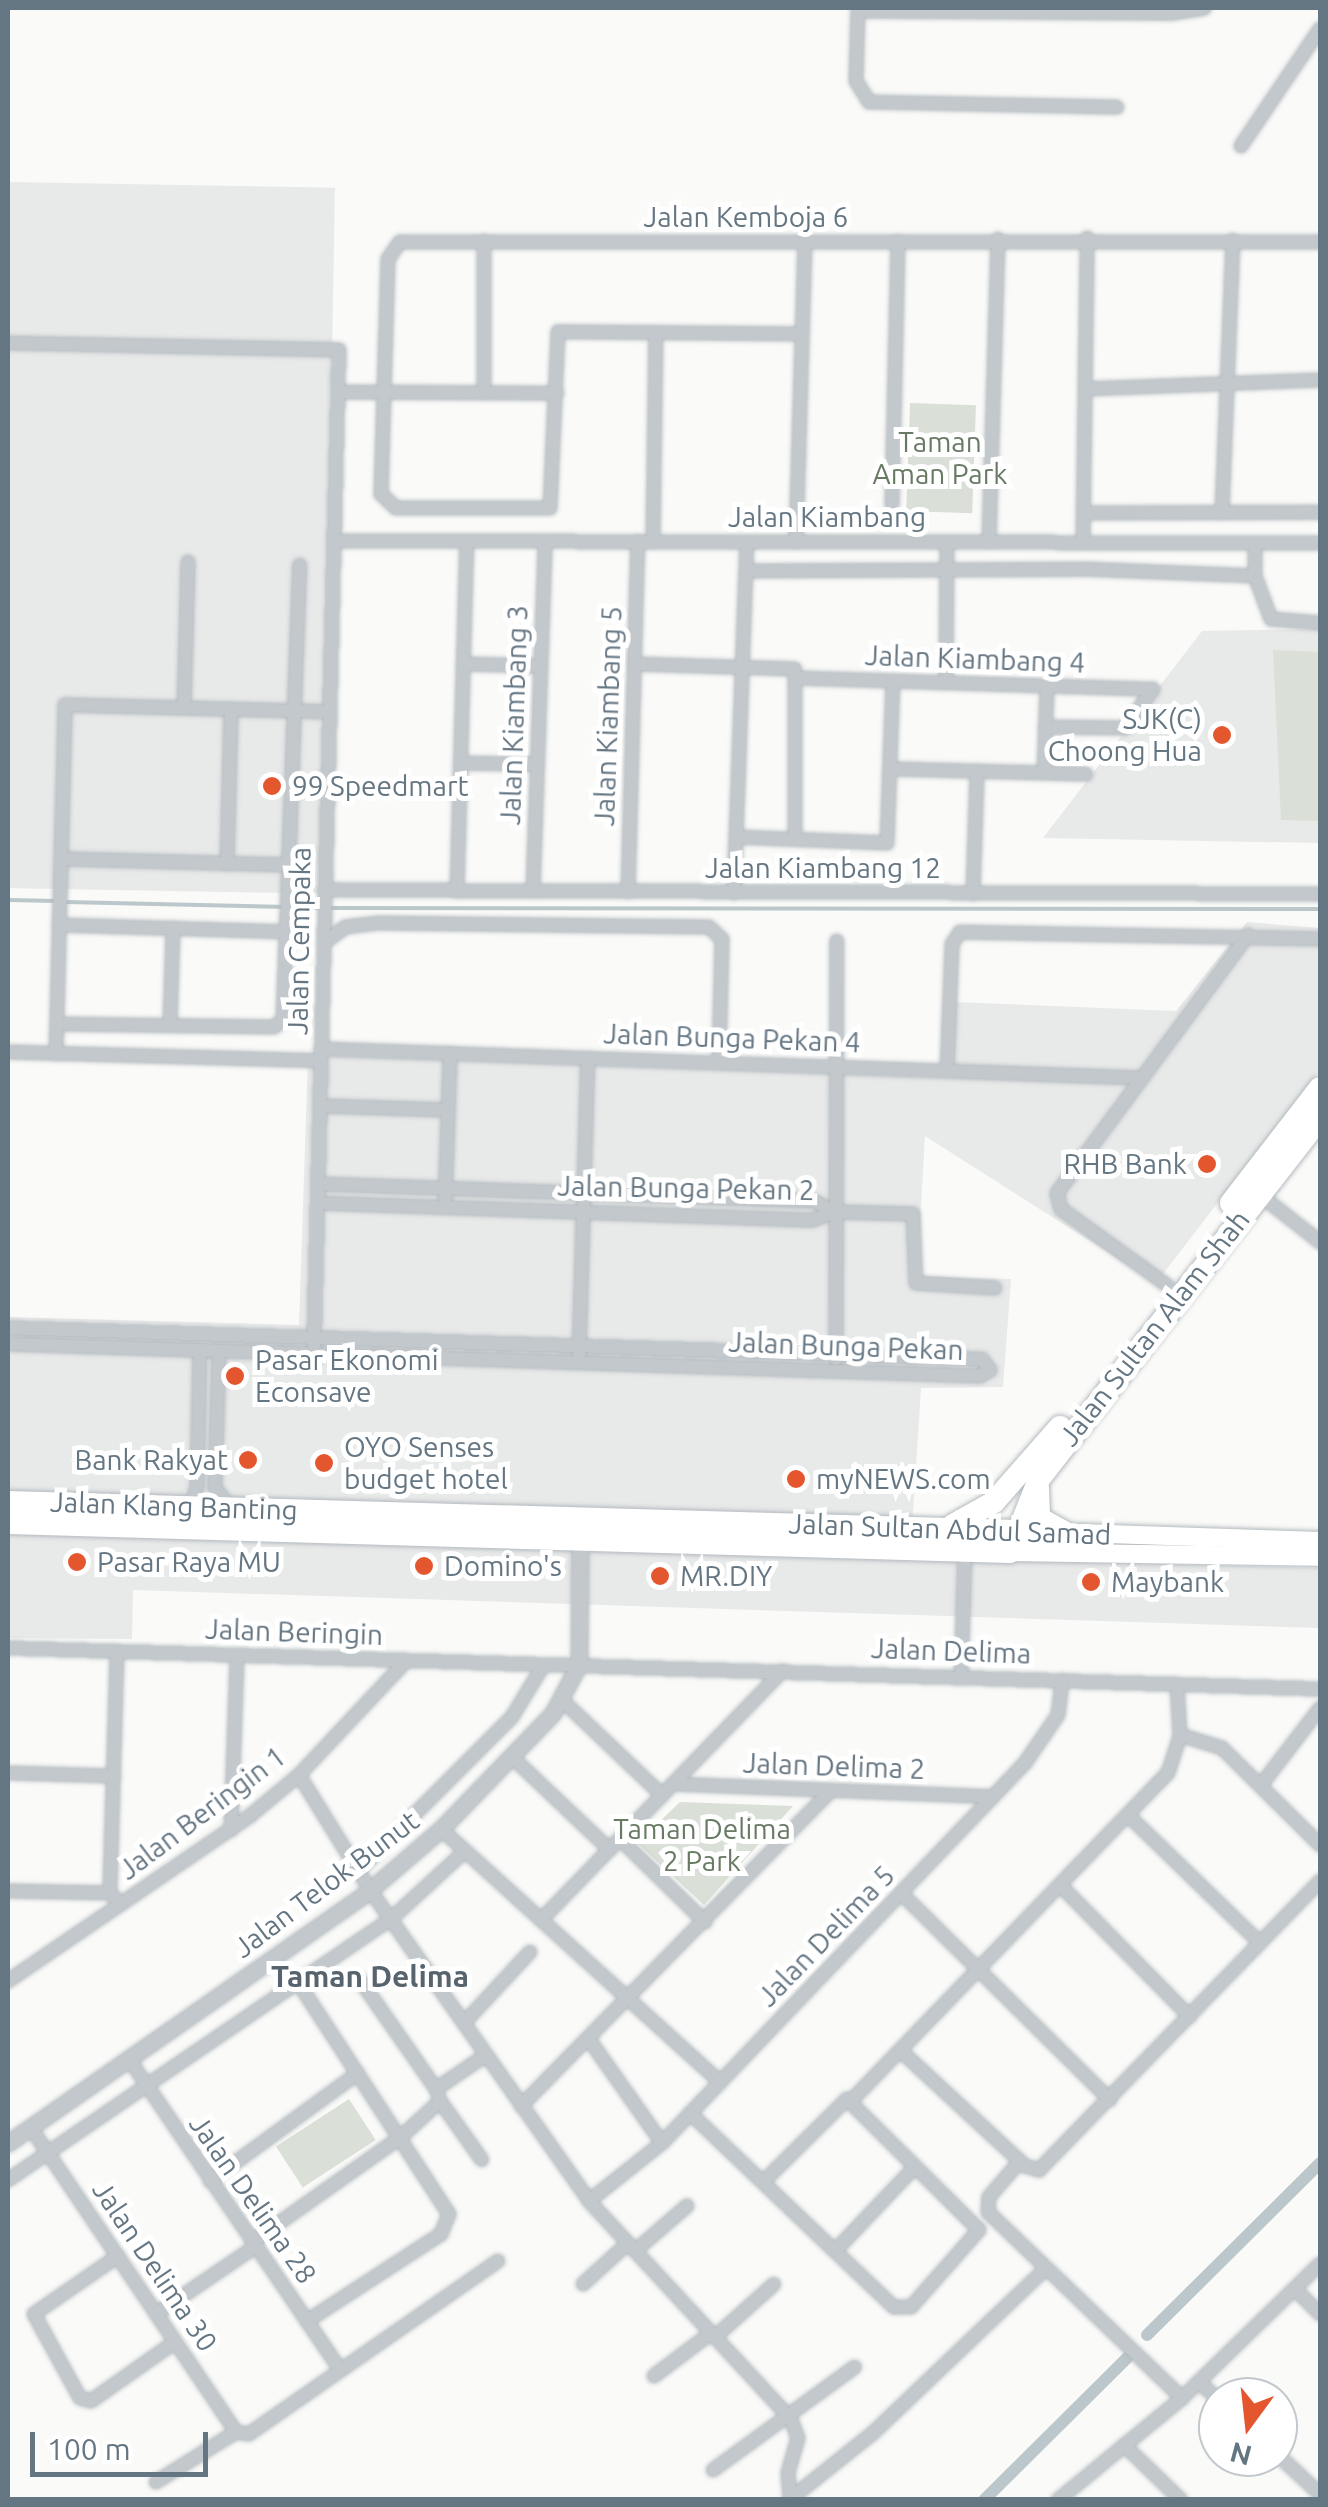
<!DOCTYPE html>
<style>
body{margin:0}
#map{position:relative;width:1328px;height:2507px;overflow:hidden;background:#fafaf8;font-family:Ubuntu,sans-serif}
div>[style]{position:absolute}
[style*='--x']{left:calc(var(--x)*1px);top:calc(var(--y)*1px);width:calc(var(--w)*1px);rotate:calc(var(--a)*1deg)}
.built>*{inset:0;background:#e8e9e9;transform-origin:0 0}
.green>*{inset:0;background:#dadfd7;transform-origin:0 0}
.stream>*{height:4px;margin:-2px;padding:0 2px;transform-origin:2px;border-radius:2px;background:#bbc7cb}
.canal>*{height:12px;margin:-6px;padding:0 6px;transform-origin:6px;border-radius:6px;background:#bbc7cb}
.roads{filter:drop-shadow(0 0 2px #b3babf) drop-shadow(0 0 2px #b3babf)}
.minor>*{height:12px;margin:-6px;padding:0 6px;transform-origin:6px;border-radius:6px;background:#c3c8cc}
.tertiary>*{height:15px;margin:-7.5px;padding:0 7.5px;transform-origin:7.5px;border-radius:7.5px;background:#c3c8cc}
.secondary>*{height:18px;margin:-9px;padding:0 9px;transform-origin:9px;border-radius:9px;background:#fff}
.trunk>*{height:22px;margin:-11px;padding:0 11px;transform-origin:11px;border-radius:11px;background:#fff}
.dots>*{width:28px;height:28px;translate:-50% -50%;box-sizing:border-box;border:5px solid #fff;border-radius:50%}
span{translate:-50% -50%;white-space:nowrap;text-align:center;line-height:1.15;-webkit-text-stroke:10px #fff;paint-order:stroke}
.street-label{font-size:28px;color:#657683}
.park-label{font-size:28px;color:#687a64}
.poi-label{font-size:28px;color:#657683}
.right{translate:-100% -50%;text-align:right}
.left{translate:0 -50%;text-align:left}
.neighbourhood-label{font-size:30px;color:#57646e;font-weight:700}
.frame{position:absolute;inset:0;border:10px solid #657683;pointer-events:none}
.north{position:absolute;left:1198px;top:2377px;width:100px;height:100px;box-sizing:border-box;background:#fff;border:2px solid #c1c8cd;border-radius:50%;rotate:195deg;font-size:28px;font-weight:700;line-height:40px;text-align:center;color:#657683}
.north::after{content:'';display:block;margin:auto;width:35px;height:45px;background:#e4572e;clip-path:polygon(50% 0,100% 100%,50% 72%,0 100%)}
.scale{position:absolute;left:30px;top:2432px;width:178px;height:45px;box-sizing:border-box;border:5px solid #657683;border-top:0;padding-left:12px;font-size:30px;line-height:35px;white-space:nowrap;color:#657683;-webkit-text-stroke:8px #fff;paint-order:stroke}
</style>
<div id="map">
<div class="built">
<div style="left:8px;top:182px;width:327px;height:706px;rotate:1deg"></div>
<div style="clip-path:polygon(1320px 629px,1320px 843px,1043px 838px,1202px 631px)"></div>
<div style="clip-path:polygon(1247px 922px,1320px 928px,1320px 1070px,1156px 1283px,925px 1136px,917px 1276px,1011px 1279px,1003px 1387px,921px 1388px,910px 1558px,1320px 1568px,1320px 1628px,133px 1590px,132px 1639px,8px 1638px,8px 1317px,299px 1325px,308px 1055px,950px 1078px,954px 1002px,1176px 1011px)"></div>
</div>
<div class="green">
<div style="left:910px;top:403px;width:66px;height:108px;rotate:2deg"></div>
<div style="clip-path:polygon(1273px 650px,1320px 652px,1320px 821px,1281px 820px)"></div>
<div style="clip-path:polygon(680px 1802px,793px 1806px,704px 1905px,637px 1843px)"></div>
<div style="left:349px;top:2099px;width:49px;height:87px;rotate:57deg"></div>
</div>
<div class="stream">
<div style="--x:8;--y:900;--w:48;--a:1.2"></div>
<div style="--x:65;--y:902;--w:256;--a:1.3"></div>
<div style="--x:330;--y:908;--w:990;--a:0.06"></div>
</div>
<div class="canal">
<div style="--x:1147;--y:2335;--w:244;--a:-44.8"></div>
<div style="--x:984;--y:2500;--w:203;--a:-44.8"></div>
</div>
<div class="roads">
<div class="minor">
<div style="--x:858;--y:8;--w:73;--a:91.6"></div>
<div style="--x:856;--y:81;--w:25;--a:58"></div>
<div style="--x:869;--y:102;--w:248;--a:1.2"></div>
<div style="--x:858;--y:11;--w:315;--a:0.4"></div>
<div style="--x:1173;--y:13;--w:32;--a:-9"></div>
<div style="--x:1241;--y:146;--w:141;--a:-56"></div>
<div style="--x:802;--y:334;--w:244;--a:-179.5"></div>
<div style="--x:558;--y:332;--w:176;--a:92.6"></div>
<div style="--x:550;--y:508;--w:154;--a:180"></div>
<div style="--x:396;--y:508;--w:21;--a:-137"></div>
<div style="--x:381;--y:494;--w:235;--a:-88.3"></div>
<div style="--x:388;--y:259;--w:21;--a:-55"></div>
<div style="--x:400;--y:242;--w:920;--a:0"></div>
<div style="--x:8;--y:343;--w:331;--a:1.2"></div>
<div style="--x:339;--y:350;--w:996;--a:91.44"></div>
<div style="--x:1085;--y:389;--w:235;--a:-2.2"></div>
<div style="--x:338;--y:392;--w:219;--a:0.3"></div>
<div style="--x:484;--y:393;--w:152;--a:-90"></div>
<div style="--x:892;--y:505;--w:264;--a:-88.7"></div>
<div style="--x:1084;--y:513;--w:236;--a:-0.2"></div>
<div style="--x:1222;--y:513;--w:273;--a:-87.7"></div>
<div style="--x:334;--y:541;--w:986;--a:0.12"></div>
<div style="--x:653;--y:541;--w:208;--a:-89.2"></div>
<div style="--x:796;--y:542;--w:300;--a:-88.3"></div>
<div style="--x:989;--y:542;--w:303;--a:-88.3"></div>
<div style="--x:1083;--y:542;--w:304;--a:-89.2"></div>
<div style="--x:1255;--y:544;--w:32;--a:90"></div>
<div style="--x:1255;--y:576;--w:46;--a:69.6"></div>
<div style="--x:1271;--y:619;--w:49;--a:4.7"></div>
<div style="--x:746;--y:571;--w:336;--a:-0.3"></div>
<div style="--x:1082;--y:569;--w:173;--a:2.3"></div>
<div style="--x:463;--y:664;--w:77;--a:1.5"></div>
<div style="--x:634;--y:664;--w:161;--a:1.8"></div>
<div style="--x:946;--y:683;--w:141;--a:-89.6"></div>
<div style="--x:184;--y:708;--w:146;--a:-88.4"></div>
<div style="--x:1045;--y:727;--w:80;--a:0.7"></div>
<div style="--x:1125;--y:728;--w:48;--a:-54.3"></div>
<div style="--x:461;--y:763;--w:76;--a:0.8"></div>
<div style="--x:890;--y:769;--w:196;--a:1.5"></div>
<div style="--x:1044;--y:773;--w:87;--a:-88"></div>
<div style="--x:736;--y:837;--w:151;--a:2.3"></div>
<div style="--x:887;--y:843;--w:162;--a:-87.9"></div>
<div style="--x:795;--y:839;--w:161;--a:-90"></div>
<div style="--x:795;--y:678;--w:358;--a:1.8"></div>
<div style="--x:61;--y:859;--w:231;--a:1.5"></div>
<div style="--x:227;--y:864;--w:155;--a:-88.5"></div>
<div style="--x:325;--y:890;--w:995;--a:0.23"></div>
<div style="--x:457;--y:891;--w:350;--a:-88.4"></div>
<div style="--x:533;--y:891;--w:350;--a:-88"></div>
<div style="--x:628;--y:892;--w:351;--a:-88.4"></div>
<div style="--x:734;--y:893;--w:351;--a:-87.9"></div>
<div style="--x:973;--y:894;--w:123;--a:-88.1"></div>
<div style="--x:59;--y:925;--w:232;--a:1.7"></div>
<div style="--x:324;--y:943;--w:26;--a:-37"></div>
<div style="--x:345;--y:927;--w:34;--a:-7"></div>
<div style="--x:379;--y:923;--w:330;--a:0.7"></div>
<div style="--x:709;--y:927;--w:18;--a:43"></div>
<div style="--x:722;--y:939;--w:123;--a:91.4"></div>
<div style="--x:57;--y:1024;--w:217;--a:0.8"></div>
<div style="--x:274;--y:1027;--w:11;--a:-38"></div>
<div style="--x:283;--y:1020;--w:455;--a:-87.9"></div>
<div style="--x:170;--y:1025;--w:97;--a:-88.2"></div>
<div style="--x:322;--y:1049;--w:819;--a:2.03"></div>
<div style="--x:8;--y:1052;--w:313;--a:1.6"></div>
<div style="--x:56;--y:1054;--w:349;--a:-88.5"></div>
<div style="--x:65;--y:705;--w:264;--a:1.5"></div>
<div style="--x:947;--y:1071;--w:127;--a:-87.7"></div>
<div style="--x:952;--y:944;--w:14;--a:-56"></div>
<div style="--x:960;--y:932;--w:360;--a:1.1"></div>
<div style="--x:320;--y:1106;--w:128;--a:1.8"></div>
<div style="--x:318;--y:1184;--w:496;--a:2"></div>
<div style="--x:814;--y:1201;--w:23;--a:29"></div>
<div style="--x:1255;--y:1191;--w:83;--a:38.1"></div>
<div style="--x:318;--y:1203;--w:495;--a:2"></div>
<div style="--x:813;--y:1220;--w:22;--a:-21"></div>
<div style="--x:834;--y:1212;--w:79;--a:1.5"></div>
<div style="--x:913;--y:1214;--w:69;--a:87.5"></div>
<div style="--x:916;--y:1283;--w:79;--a:3.6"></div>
<div style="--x:445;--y:1207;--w:154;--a:-88.1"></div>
<div style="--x:1168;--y:1286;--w:132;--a:-144.3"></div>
<div style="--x:1061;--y:1209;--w:16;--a:-104"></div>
<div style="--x:1057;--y:1193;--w:321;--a:-53.5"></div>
<div style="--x:8;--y:1328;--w:974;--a:1.82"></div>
<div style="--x:982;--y:1359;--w:14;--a:54"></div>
<div style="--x:990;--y:1370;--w:12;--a:149"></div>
<div style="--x:980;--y:1376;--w:973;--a:-178.11"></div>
<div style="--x:219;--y:1351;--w:137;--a:91.7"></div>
<div style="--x:215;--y:1488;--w:24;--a:52"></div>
<div style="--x:579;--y:1355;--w:297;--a:-88.3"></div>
<div style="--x:836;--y:1359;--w:418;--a:-89.9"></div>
<div style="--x:190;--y:1507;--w:20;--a:-70"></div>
<div style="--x:197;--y:1488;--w:138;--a:-88.8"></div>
<div style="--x:8;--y:1648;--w:1313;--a:1.79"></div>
<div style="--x:117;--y:1652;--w:241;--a:91.7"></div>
<div style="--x:110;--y:1893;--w:16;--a:45"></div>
<div style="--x:961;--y:1677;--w:126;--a:-88.2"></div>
<div style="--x:563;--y:1701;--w:137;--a:43.5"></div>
<div style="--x:1180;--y:1735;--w:44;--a:17.2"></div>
<div style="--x:1222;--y:1748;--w:138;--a:44.7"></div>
<div style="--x:512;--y:1757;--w:135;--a:43.5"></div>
<div style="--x:8;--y:1773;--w:106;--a:1.6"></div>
<div style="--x:299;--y:1775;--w:135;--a:58.3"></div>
<div style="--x:370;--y:1890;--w:380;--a:54.8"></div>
<div style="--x:589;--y:2201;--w:297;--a:47.2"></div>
<div style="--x:791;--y:2419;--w:20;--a:70"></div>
<div style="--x:798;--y:2438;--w:37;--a:106"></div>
<div style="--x:788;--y:2474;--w:25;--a:85"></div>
<div style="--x:673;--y:1784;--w:320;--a:2.3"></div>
<div style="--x:1261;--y:1785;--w:97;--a:-52.5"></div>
<div style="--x:1130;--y:1817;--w:181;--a:44.1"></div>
<div style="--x:441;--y:1829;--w:377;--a:42.2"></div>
<div style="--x:231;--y:1830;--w:174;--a:-88"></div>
<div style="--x:620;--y:1839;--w:119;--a:44.3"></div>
<div style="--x:358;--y:1871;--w:218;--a:-45"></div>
<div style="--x:512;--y:1717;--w:60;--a:-58.7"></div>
<div style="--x:1062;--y:1887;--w:182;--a:45.4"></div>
<div style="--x:8;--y:1891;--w:102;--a:1.1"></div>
<div style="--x:901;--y:1893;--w:294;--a:44.7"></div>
<div style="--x:541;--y:1920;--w:347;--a:-45.9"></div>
<div style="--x:360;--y:1980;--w:133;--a:55.1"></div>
<div style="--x:8;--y:1981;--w:294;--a:-34.3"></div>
<div style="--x:251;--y:1815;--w:62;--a:-39.8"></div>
<div style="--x:299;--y:1775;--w:156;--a:-46.8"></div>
<div style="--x:299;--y:1984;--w:275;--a:56.9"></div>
<div style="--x:449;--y:2214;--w:22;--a:112"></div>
<div style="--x:441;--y:2234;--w:160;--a:147"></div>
<div style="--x:464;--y:2023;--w:97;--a:-47.1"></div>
<div style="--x:588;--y:2038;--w:128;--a:54.8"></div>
<div style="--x:901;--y:2051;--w:169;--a:42.8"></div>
<div style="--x:1025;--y:2166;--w:15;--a:16"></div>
<div style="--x:1039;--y:2170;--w:403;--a:-45.8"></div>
<div style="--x:129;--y:2059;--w:372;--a:55.8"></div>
<div style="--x:440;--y:2101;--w:72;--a:54.6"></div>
<div style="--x:850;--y:2102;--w:458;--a:-46"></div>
<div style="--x:1168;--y:1773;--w:40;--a:-72"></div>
<div style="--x:1180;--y:1735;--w:51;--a:-93.4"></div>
<div style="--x:521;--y:2106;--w:442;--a:-45.5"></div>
<div style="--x:690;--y:2113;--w:282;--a:43.6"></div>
<div style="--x:894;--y:2307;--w:17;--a:0"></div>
<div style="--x:911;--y:2307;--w:103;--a:-48.6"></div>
<div style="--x:979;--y:2230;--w:186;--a:-135.2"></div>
<div style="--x:847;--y:2099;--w:118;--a:135.3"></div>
<div style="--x:31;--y:2128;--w:367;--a:56"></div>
<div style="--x:1020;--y:2161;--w:48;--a:130.7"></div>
<div style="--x:989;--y:2197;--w:15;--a:94"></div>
<div style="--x:988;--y:2212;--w:269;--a:43.8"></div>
<div style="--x:8;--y:2180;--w:463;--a:-34.3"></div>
<div style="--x:391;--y:1919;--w:100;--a:-42.6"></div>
<div style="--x:210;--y:2181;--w:183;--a:-36.1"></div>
<div style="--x:589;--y:2201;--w:93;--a:-38.5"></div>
<div style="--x:662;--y:2143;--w:526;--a:-46.31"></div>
<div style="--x:1025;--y:1763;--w:58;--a:-55.5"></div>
<div style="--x:1058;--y:1715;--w:35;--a:-83"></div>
<div style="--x:252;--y:2242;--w:182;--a:-35.2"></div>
<div style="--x:401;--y:2137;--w:53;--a:-42.7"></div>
<div style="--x:440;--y:2101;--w:13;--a:-108"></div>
<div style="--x:436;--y:2089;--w:60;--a:-34.2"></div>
<div style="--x:635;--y:2251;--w:69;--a:-40.9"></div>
<div style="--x:835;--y:2251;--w:112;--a:-46.5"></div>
<div style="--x:118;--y:2256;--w:102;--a:145.4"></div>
<div style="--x:34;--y:2314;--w:96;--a:61.3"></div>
<div style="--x:80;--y:2398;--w:11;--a:15"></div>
<div style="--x:91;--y:2401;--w:103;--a:-35.1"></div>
<div style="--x:583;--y:2284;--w:61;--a:-42.3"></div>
<div style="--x:1295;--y:2289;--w:35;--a:45"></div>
<div style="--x:156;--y:2314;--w:121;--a:-34.2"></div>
<div style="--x:715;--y:2337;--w:79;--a:-41.9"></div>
<div style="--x:654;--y:2376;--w:71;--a:-37"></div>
<div style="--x:1199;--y:2382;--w:25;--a:42"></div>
<div style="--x:1124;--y:2445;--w:79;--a:44"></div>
<div style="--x:1278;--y:2455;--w:57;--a:42.9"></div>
<div style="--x:713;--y:2470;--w:175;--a:-36"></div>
<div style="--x:156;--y:2482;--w:94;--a:-32"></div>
<div style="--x:236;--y:2432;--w:13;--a:9"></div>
<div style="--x:249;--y:2434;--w:303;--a:-34.8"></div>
<div style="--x:789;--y:2500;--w:107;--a:-38.6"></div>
<div style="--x:873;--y:2433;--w:238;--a:-43.6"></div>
<div style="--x:1058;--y:2500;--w:161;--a:-39.4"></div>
<div style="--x:1182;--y:2398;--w:192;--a:-44.2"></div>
</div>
<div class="tertiary">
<div style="--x:8;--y:2143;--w:442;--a:-34.9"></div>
<div style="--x:370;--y:1890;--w:94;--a:-40.7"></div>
<div style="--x:441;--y:1829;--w:161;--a:-46"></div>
<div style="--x:553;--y:1713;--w:55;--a:-62"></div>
<div style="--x:579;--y:1664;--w:133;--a:-89.6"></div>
</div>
<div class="secondary">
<div style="--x:1016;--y:1531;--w:304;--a:1.9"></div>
<div style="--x:1010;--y:1552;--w:310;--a:0.9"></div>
</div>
<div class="trunk">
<div style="--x:1231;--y:1203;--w:145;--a:-52.3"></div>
<div style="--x:1038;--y:1488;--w:30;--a:88"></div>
<div style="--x:1039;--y:1518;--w:29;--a:29"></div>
<div style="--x:8;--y:1502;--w:1008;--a:1.65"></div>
<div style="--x:8;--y:1523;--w:1002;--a:1.66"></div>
<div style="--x:1010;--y:1552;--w:79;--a:-68.3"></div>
<div style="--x:1039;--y:1479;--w:457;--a:-52.1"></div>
<div style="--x:953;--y:1525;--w:47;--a:-29.3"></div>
<div style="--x:994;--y:1502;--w:100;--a:-48.7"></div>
</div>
</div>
<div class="dots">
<div style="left:1222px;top:735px;background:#e4572e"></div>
<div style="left:272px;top:786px;background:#e4572e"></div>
<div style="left:1207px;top:1164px;background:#e4572e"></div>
<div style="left:235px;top:1376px;background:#e4572e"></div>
<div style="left:248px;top:1460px;background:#e4572e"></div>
<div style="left:324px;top:1463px;background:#e4572e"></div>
<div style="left:796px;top:1479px;background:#e4572e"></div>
<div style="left:77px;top:1562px;background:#e4572e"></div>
<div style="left:424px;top:1566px;background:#e4572e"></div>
<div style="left:660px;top:1576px;background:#e4572e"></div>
<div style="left:1091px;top:1582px;background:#e4572e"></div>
</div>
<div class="street-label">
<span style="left:746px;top:217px">Jalan Kemboja 6</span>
<span style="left:827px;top:517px">Jalan Kiambang</span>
<span style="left:975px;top:659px;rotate:2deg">Jalan Kiambang 4</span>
<span style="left:514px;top:715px;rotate:-88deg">Jalan Kiambang 3</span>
<span style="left:608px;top:716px;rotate:-88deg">Jalan Kiambang 5</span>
<span style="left:823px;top:868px">Jalan Kiambang 12</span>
<span style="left:299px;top:941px;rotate:-89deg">Jalan Cempaka</span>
<span style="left:732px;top:1038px;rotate:2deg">Jalan Bunga Pekan 4</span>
<span style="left:686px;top:1188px;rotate:1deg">Jalan Bunga Pekan 2</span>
<span style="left:1154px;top:1328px;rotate:-52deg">Jalan Sultan Alam Shah</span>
<span style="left:846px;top:1346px;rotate:2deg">Jalan Bunga Pekan</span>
<span style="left:174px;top:1506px;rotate:2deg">Jalan Klang Banting</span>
<span style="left:950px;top:1529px;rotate:2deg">Jalan Sultan Abdul Samad</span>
<span style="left:294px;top:1632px;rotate:2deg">Jalan Beringin</span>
<span style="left:951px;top:1651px;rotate:2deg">Jalan Delima</span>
<span style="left:834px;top:1766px;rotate:2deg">Jalan Delima 2</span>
<span style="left:202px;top:1813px;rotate:-37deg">Jalan Beringin 1</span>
<span style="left:326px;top:1884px;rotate:-37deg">Jalan Telok Bunut</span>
<span style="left:826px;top:1936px;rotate:-46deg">Jalan Delima 5</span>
<span style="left:253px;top:2199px;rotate:55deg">Jalan Delima 28</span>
<span style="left:155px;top:2266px;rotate:56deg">Jalan Delima 30</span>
</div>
<div class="park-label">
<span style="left:940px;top:458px">Taman<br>Aman Park</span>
<span style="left:702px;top:1845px">Taman Delima<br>2 Park</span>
</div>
<div class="poi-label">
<span class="right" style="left:1202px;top:735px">SJK(C)<br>Choong Hua</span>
<span class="left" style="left:292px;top:786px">99 Speedmart</span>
<span class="right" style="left:1187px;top:1164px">RHB Bank</span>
<span class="left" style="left:255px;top:1376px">Pasar Ekonomi<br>Econsave</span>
<span class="left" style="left:344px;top:1463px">OYO Senses<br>budget hotel</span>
<span class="right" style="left:228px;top:1460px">Bank Rakyat</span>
<span class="left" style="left:816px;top:1479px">myNEWS.com</span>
<span class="left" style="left:97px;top:1562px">Pasar Raya MU</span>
<span class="left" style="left:444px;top:1566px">Domino's</span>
<span class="left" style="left:680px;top:1576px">MR.DIY</span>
<span class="left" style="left:1111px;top:1582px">Maybank</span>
</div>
<div class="neighbourhood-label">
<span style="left:370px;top:1976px">Taman Delima</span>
</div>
<div class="frame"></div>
<div class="north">N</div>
<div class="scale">100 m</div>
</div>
